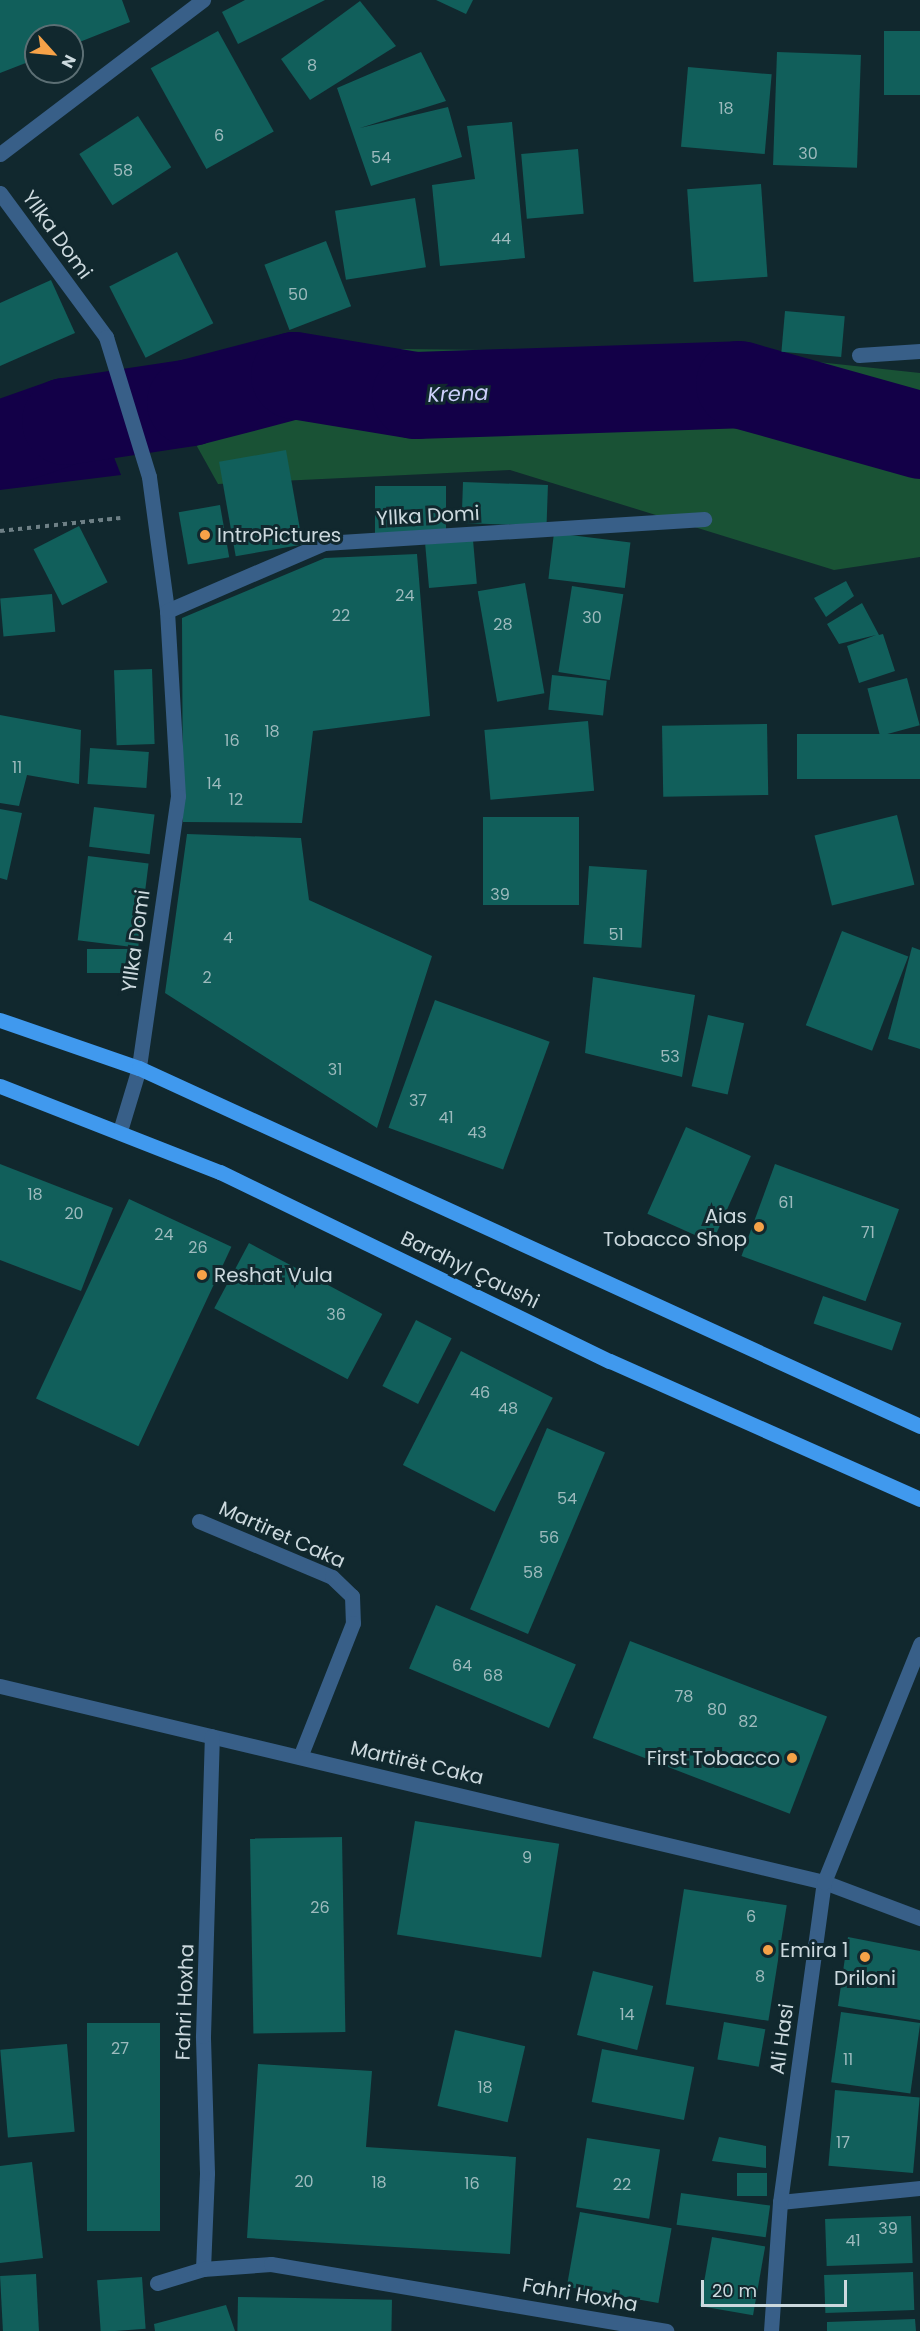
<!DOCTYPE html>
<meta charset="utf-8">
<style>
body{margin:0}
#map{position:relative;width:920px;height:2331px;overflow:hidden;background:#11282e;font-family:Poppins,sans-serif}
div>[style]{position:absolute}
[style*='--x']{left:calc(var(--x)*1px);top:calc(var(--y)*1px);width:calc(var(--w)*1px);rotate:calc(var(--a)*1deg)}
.green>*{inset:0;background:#195235}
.water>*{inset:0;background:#130048}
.river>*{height:87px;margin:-43.5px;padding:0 43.5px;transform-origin:43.5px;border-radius:43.5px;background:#130048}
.building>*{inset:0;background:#115f5b;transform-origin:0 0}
.path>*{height:4px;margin-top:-2px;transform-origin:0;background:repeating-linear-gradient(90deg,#6e8086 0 4.5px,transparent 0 9px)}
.minor>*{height:15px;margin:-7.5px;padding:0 7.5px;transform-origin:7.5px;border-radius:7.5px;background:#385f88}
.major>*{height:15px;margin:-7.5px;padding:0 7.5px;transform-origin:7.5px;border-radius:7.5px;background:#4099ee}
.dots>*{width:16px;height:16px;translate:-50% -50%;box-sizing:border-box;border:3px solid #11282e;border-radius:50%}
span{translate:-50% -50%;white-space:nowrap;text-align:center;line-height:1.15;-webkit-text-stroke:6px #11282e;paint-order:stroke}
.number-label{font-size:16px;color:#9dbabd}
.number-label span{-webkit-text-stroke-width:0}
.street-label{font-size:20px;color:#ccd9de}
.poi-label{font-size:20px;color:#ccd9de}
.left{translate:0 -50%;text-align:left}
.right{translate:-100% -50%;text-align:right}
.water-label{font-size:21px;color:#cdd0fb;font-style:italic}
.north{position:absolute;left:24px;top:24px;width:60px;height:60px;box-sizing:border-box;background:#11282e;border:2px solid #5c6f74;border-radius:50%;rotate:117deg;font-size:16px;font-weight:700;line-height:24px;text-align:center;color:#ccd9de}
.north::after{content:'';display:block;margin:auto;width:21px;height:27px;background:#f6a248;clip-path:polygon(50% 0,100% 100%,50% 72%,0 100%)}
.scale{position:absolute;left:701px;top:2280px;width:146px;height:27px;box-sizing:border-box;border:3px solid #ccd9de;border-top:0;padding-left:8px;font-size:18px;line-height:21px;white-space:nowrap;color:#ccd9de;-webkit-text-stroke:4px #11282e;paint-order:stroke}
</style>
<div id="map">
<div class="green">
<div style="clip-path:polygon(400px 349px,735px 353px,920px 373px,920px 557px,834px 570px,510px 470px,218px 484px,189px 432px)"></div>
</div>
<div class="water">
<div style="clip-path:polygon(87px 388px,121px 475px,0 490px,0 410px)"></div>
</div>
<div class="river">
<div style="--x:0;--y:444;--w:69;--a:-19.5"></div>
<div style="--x:65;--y:421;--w:126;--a:-8.6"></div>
<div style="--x:190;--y:402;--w:107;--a:-14.6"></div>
<div style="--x:294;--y:375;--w:123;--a:9.4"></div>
<div style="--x:415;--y:395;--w:324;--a:-1.9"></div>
<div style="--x:739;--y:384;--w:188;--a:15.7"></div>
</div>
<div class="building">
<div style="clip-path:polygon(0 0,122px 0,130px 22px,72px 45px,72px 36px,36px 36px,36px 59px,0 73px)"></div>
<div style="clip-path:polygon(245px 0,325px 0,238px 44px,222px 12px)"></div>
<div style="clip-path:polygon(436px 0,473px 0,466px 14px)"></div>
<div style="clip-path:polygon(360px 1px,396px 46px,310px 100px,281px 59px)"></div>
<div style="left:218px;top:31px;width:115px;height:77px;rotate:61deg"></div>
<div style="left:884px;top:31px;width:36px;height:64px"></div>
<div style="clip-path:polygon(421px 52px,446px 101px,360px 128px,448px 107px,462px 157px,371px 186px,337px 88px)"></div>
<div style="left:777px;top:52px;width:84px;height:113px;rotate:2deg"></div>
<div style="left:688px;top:67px;width:84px;height:80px;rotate:5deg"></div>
<div style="left:138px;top:116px;width:61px;height:70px;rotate:57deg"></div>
<div style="clip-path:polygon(512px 122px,525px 258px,440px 266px,432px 185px,475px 179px,467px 126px)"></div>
<div style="left:578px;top:149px;width:65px;height:57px;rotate:85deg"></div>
<div style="left:761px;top:184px;width:93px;height:74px;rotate:86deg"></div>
<div style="left:415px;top:198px;width:70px;height:81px;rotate:81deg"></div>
<div style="left:326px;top:241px;width:70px;height:66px;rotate:69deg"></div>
<div style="left:177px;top:252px;width:80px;height:76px;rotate:63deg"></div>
<div style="clip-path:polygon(51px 280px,75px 333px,0 366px,0 303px)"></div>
<div style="left:785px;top:311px;width:60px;height:41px;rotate:5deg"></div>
<div style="left:286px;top:450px;width:96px;height:68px;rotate:80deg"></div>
<div style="left:463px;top:482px;width:85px;height:41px;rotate:2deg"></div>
<div style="left:446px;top:486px;width:47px;height:71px;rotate:90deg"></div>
<div style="left:220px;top:505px;width:53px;height:42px;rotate:80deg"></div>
<div style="left:79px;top:526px;width:63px;height:51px;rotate:63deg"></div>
<div style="left:554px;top:533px;width:77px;height:46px;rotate:7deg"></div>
<div style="left:473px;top:540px;width:44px;height:48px;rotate:85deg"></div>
<div style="clip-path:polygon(417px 554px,430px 716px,313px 731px,302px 823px,183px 822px,182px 618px,325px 558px)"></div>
<div style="clip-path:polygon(846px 581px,854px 596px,826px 617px,814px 598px)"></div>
<div style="left:525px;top:583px;width:112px;height:48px;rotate:80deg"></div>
<div style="left:572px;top:586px;width:52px;height:87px;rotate:9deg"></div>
<div style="left:52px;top:594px;width:38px;height:52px;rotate:85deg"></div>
<div style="clip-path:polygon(862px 603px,879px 635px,883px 634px,895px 671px,859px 683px,847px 646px,876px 635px,839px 644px,827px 624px)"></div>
<div style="left:152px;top:669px;width:75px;height:38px;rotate:88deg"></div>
<div style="left:552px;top:675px;width:55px;height:35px;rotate:6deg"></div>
<div style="left:907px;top:678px;width:49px;height:41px;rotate:75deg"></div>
<div style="clip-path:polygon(0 715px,81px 730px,79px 784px,27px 775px,19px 806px,0 803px)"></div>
<div style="left:588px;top:721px;width:70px;height:104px;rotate:85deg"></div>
<div style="left:767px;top:724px;width:71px;height:105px;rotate:89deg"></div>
<div style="left:920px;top:734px;width:45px;height:123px;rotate:90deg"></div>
<div style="left:90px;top:748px;width:59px;height:36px;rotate:4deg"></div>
<div style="left:94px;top:807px;width:61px;height:40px;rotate:7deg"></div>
<div style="clip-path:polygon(0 809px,22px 813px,7px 880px,0 878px)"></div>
<div style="left:897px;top:815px;width:72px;height:85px;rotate:76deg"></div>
<div style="left:483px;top:817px;width:96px;height:88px"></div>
<div style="clip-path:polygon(187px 834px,301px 838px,309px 900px,432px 956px,377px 1128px,165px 993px)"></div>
<div style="left:88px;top:856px;width:61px;height:85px;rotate:7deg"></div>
<div style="left:589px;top:866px;width:58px;height:78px;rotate:4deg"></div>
<div style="left:842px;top:931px;width:71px;height:101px;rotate:21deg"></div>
<div style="clip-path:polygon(912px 947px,920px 950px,920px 1049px,888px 1039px)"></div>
<div style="left:133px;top:949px;width:24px;height:46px;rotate:90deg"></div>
<div style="clip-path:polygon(593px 977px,695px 995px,682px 1077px,585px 1053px)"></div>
<div style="left:435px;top:1000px;width:122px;height:136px;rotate:20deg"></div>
<div style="left:708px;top:1015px;width:37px;height:73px;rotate:13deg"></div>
<div style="left:686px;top:1127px;width:71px;height:95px;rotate:24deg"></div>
<div style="clip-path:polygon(0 1164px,113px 1208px,81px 1291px,0 1260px)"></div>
<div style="left:775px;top:1164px;width:132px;height:98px;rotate:20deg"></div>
<div style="left:129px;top:1199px;width:113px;height:220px;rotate:25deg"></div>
<div style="left:249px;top:1243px;width:151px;height:74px;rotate:28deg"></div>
<div style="left:823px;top:1296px;width:83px;height:29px;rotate:19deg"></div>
<div style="left:416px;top:1320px;width:40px;height:74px;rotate:27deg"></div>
<div style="left:461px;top:1351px;width:103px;height:128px;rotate:27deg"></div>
<div style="left:547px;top:1428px;width:63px;height:197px;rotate:23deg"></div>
<div style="left:436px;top:1605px;width:152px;height:69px;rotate:23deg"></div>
<div style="left:630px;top:1641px;width:211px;height:104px;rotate:21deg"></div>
<div style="left:415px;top:1821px;width:146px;height:115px;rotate:9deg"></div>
<div style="left:342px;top:1837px;width:195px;height:92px;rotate:89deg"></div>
<div style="left:684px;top:1889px;width:104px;height:117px;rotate:9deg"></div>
<div style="clip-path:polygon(848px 1937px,920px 1951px,920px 2020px,838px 2006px)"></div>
<div style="left:593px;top:1971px;width:62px;height:66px;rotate:14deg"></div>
<div style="left:841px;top:2012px;width:80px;height:71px;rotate:8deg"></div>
<div style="left:724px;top:2022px;width:42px;height:38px;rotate:10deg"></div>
<div style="left:160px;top:2023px;width:208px;height:73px;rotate:90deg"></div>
<div style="left:455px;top:2030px;width:72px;height:78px;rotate:13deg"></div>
<div style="left:67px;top:2044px;width:88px;height:67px;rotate:85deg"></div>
<div style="left:602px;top:2049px;width:94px;height:54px;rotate:11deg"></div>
<div style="clip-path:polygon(258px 2064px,372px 2071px,366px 2147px,516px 2157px,510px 2254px,247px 2238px)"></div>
<div style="left:835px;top:2090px;width:85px;height:76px;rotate:5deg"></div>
<div style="clip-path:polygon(719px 2137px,766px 2146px,766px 2168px,712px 2161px)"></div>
<div style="left:587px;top:2138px;width:74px;height:70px;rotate:9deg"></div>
<div style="clip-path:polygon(32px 2162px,43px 2258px,0 2263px,0 2166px)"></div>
<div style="left:737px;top:2173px;width:30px;height:23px"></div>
<div style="left:681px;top:2193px;width:90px;height:32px;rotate:8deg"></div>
<div style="left:580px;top:2212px;width:93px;height:76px;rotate:10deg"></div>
<div style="left:911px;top:2216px;width:47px;height:86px;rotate:88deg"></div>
<div style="left:712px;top:2237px;width:54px;height:70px;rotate:10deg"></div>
<div style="left:913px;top:2272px;width:38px;height:89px;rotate:88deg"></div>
<div style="left:36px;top:2274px;width:57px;height:36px;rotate:87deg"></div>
<div style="left:142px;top:2277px;width:52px;height:45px;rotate:86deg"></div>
<div style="left:238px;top:2297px;width:154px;height:34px;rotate:1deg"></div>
<div style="clip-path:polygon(226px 2305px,235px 2331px,155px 2331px,154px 2324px)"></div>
<div style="clip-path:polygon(915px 2319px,916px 2331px,827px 2331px,827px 2322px)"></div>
</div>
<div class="path">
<div style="--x:0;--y:531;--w:121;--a:-6.2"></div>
</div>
<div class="minor">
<div style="--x:0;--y:154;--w:255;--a:-37.2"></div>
<div style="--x:0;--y:193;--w:179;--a:53.6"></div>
<div style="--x:106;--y:337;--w:146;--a:72.9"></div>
<div style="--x:149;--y:477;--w:135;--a:82.3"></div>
<div style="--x:167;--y:611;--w:185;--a:86.6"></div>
<div style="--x:178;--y:796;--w:275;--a:98.2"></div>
<div style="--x:139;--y:1068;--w:66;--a:106.8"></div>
<div style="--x:859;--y:355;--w:61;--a:-3.8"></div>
<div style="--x:167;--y:611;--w:171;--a:-23.4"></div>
<div style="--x:324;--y:543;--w:381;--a:-3.6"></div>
<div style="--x:199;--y:1521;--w:144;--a:22.8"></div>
<div style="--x:332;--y:1577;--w:28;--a:44"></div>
<div style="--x:352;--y:1596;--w:27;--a:88"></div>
<div style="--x:353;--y:1623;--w:144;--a:111.6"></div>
<div style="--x:0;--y:1686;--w:847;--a:13.38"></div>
<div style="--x:824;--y:1882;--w:103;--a:20.6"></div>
<div style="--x:780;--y:2202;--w:141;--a:-5.7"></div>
<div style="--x:203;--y:2269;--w:96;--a:-87.6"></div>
<div style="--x:207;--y:2173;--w:137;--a:-91.7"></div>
<div style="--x:203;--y:2036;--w:300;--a:-88.3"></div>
<div style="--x:157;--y:2283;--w:48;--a:-16.9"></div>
<div style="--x:203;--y:2269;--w:68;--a:-4.2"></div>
<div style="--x:271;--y:2264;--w:401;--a:9.6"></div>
<div style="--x:771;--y:2331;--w:129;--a:-86"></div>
<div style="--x:780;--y:2202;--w:323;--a:-82.2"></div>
<div style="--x:824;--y:1882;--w:257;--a:-68"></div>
</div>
<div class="major">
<div style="--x:0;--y:1020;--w:147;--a:19.1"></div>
<div style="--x:139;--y:1068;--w:859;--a:24.63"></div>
<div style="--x:0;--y:1086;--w:236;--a:21.4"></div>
<div style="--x:220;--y:1172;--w:433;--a:25.9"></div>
<div style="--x:610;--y:1361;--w:339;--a:24"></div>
</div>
<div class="dots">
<div style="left:205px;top:535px;background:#f6a248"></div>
<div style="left:759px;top:1227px;background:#f6a248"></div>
<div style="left:202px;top:1275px;background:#f6a248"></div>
<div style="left:792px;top:1758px;background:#f6a248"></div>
<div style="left:768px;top:1950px;background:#f6a248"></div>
<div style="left:865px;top:1957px;background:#f6a248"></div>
</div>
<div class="number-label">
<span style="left:312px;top:66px">8</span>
<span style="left:726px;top:109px">18</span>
<span style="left:219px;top:136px">6</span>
<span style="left:808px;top:154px">30</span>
<span style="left:381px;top:158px">54</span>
<span style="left:123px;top:171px">58</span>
<span style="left:501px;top:239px">44</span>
<span style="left:298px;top:295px">50</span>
<span style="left:405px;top:596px">24</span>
<span style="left:341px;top:616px">22</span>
<span style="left:592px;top:618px">30</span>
<span style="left:503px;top:625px">28</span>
<span style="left:272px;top:732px">18</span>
<span style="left:232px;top:741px">16</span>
<span style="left:17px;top:768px">11</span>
<span style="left:214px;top:784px">14</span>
<span style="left:236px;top:800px">12</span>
<span style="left:500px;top:895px">39</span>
<span style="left:616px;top:935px">51</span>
<span style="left:228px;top:938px">4</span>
<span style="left:207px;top:978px">2</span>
<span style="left:670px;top:1057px">53</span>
<span style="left:335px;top:1070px">31</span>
<span style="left:418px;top:1101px">37</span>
<span style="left:446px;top:1118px">41</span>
<span style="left:477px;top:1133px">43</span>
<span style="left:35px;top:1195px">18</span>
<span style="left:786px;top:1203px">61</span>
<span style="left:74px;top:1214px">20</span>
<span style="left:868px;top:1233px">71</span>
<span style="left:164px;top:1235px">24</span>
<span style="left:198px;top:1248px">26</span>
<span style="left:336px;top:1315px">36</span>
<span style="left:480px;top:1393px">46</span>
<span style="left:508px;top:1409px">48</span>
<span style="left:567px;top:1499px">54</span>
<span style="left:549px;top:1538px">56</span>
<span style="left:533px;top:1573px">58</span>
<span style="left:462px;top:1666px">64</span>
<span style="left:493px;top:1676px">68</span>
<span style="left:684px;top:1697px">78</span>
<span style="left:717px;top:1710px">80</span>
<span style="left:748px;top:1722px">82</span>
<span style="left:527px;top:1858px">9</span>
<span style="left:320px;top:1908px">26</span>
<span style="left:751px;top:1917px">6</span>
<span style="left:760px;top:1977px">8</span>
<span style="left:627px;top:2015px">14</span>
<span style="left:120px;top:2049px">27</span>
<span style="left:848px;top:2060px">11</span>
<span style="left:485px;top:2088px">18</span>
<span style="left:843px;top:2143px">17</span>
<span style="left:304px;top:2182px">20</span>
<span style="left:379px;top:2183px">18</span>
<span style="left:472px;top:2184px">16</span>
<span style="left:622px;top:2185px">22</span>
<span style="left:888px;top:2229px">39</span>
<span style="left:853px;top:2241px">41</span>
</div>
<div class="street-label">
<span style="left:57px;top:235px;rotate:54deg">Yllka Domi</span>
<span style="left:428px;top:516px;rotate:-3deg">Yllka Domi</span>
<span style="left:136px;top:941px;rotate:-82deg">Yllka Domi</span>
<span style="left:470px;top:1270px;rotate:26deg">Bardhyl Çaushi</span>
<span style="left:282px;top:1535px;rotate:24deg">Martiret Caka</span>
<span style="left:417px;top:1763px;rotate:13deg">Martirët Caka</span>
<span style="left:185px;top:2002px;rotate:-88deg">Fahri Hoxha</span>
<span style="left:782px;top:2039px;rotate:-82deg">Ali Hasi</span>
<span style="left:580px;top:2295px;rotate:10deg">Fahri Hoxha</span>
</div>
<div class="poi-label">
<span class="left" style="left:217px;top:535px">IntroPictures</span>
<span class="right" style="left:747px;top:1228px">Aias<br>Tobacco Shop</span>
<span class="left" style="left:214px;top:1275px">Reshat Vula</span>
<span class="right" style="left:780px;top:1758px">First Tobacco</span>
<span class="left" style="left:780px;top:1950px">Emira 1</span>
<span style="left:865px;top:1978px">Driloni</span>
</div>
<div class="water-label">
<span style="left:458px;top:394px;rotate:-2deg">Krena</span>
</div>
<div class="north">N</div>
<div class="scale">20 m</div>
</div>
